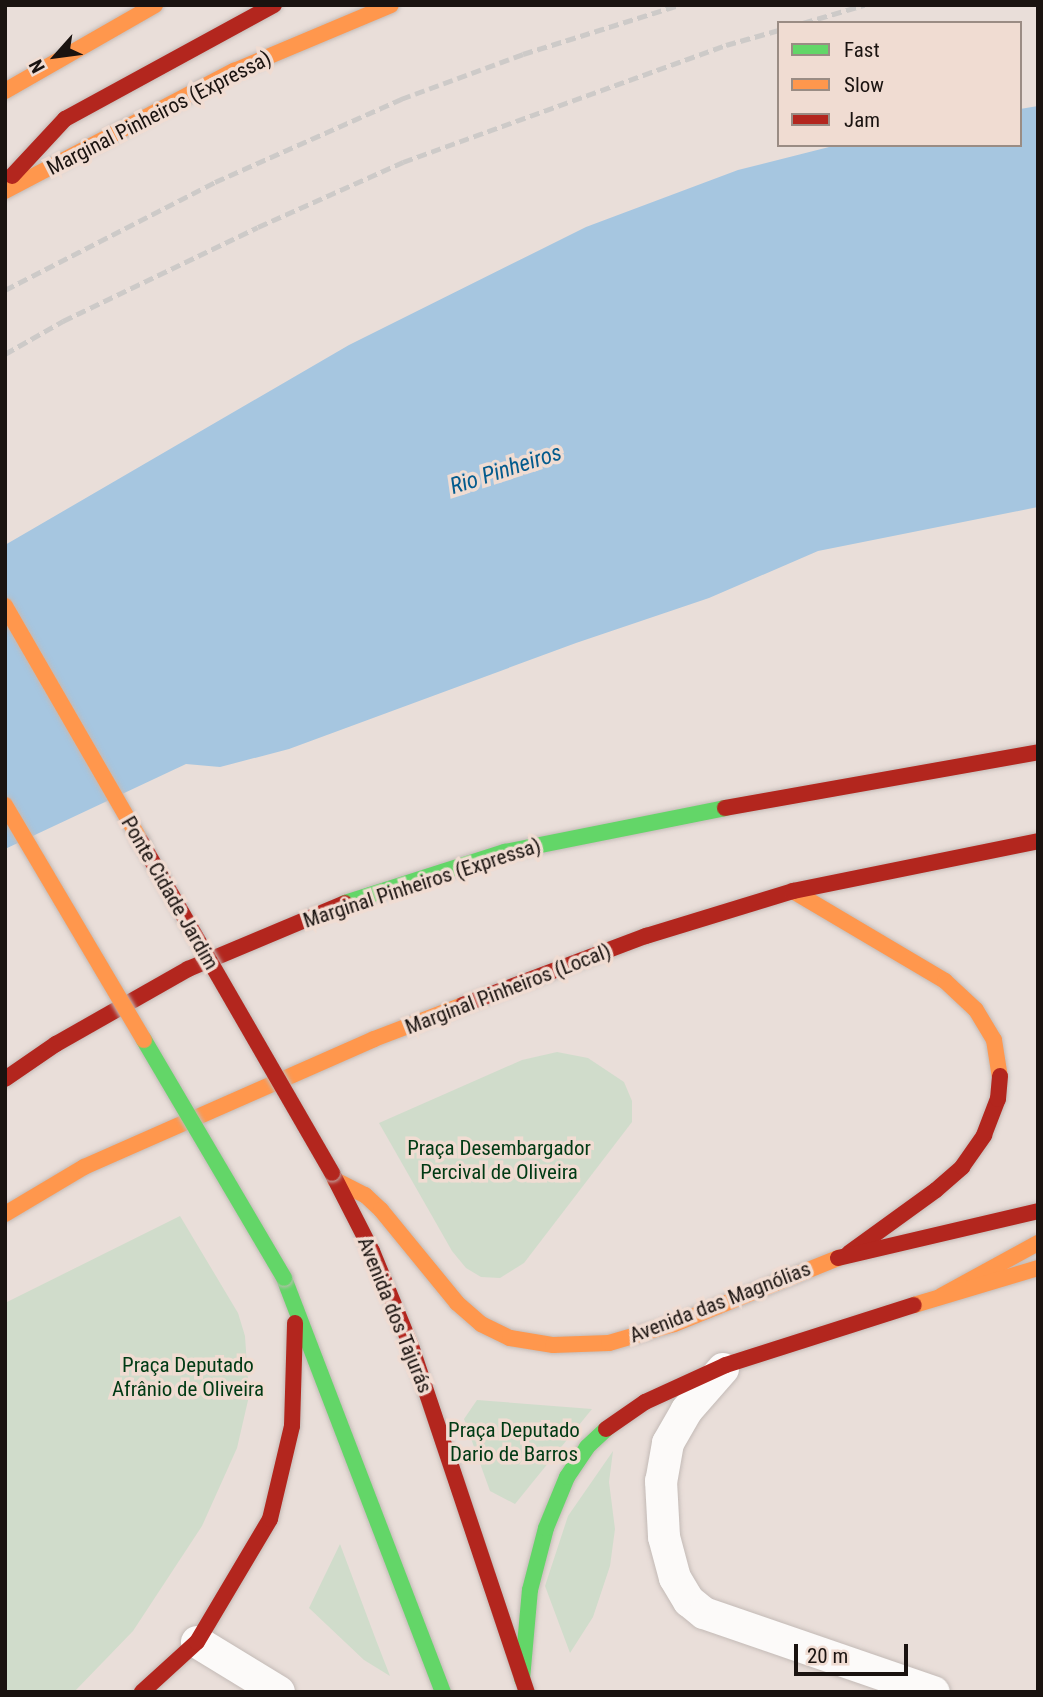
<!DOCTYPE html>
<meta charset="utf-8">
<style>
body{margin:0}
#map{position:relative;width:1043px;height:1697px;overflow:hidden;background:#e9ded9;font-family:"Roboto Condensed",sans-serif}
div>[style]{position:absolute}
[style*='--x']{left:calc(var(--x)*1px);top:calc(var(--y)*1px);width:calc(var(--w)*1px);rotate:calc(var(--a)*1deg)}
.green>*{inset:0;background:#d0dccb}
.water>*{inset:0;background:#a6c6e0}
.roads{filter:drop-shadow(0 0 2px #c3bab6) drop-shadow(0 0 2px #c3bab6)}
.street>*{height:32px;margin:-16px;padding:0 16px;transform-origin:16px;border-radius:16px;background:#fcfaf9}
.fast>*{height:16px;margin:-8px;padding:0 8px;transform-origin:8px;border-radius:8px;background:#63d668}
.slow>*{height:16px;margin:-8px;padding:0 8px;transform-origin:8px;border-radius:8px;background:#ff974d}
.jam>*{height:16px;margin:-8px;padding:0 8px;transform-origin:8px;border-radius:8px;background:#b3261e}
.rail>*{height:5px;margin-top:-2.5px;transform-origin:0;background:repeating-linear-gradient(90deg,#cdcac8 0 10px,transparent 0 15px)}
.bridges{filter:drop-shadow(0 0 2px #c3bab6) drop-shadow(0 0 2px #c3bab6)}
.fast-bridge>*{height:16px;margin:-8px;padding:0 8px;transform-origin:8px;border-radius:8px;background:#63d668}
.slow-bridge>*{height:16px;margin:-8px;padding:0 8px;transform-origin:8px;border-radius:8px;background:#ff974d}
.jam-bridge>*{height:16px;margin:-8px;padding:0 8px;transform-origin:8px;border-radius:8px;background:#b3261e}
span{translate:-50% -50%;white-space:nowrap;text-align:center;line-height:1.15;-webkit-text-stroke:7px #f0dcd2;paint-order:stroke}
.street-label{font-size:21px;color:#1a1310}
.park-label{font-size:21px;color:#003a14}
.water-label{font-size:23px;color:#045b8d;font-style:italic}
.frame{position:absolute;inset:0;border:7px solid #1a1310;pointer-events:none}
.legend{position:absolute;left:777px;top:21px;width:245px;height:126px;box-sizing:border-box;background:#f0dcd2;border:2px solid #9a8c84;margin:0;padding:9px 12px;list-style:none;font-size:21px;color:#1a1310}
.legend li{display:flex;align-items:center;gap:14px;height:35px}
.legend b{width:35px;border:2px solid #9a8c84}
.north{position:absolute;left:21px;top:21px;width:70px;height:70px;-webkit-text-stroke:5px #f0dcd2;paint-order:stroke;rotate:242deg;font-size:19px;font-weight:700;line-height:28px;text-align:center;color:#1a1310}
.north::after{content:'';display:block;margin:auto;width:24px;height:32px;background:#1a1310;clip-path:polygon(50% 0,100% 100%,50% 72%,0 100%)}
.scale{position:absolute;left:794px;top:1644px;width:114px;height:32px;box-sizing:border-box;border:4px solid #1a1310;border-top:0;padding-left:9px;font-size:21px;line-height:24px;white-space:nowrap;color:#1a1310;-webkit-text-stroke:5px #f0dcd2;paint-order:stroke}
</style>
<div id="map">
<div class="green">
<div style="clip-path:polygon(557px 1052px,588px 1058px,624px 1082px,632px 1101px,632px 1122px,524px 1263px,500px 1278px,481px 1277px,466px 1268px,452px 1251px,379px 1123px,522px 1060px)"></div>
<div style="clip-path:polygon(180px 1216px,238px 1313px,245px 1336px,249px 1396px,237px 1448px,202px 1526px,133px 1631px,74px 1692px,5px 1692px,5px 1303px)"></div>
<div style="clip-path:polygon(477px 1400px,592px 1409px,515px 1504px,490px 1491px,464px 1419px)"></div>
<div style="clip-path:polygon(613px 1451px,609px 1482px,615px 1529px,610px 1566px,593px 1617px,570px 1653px,545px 1586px,568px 1516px)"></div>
<div style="clip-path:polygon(340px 1544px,376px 1640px,390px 1676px,364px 1660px,309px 1608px)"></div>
</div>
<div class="water">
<div style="clip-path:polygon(1038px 106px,1038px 507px,818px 551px,709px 598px,576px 643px,289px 749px,220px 767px,186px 764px,5px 849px,5px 545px,349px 345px,586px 227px,738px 170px,837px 145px,1020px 145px,1020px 109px)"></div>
</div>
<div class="roads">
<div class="street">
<div style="--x:723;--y:1369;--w:55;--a:131.3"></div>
<div style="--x:687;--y:1410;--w:38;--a:120"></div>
<div style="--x:668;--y:1443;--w:39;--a:100"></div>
<div style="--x:661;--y:1481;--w:56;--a:86.9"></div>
<div style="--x:664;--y:1537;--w:42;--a:75"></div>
<div style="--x:675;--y:1578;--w:27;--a:59"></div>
<div style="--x:689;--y:1601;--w:19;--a:39"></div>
<div style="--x:704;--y:1613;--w:243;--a:19"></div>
<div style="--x:197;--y:1642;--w:96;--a:31.4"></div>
</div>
<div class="fast">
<div style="--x:345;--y:903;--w:168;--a:-17.7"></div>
<div style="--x:505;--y:852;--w:224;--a:-11.3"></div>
<div style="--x:284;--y:1278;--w:443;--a:69"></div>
<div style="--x:522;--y:1679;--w:89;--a:-84.9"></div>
<div style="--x:530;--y:1590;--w:64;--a:-75.5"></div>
<div style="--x:546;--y:1528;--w:55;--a:-67.6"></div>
<div style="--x:567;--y:1477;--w:36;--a:-56"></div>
<div style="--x:587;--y:1447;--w:26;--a:-43"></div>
</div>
<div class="slow">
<div style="--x:5;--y:91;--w:173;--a:-29.8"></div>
<div style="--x:5;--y:191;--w:259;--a:-27.7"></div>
<div style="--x:234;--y:71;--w:170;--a:-22.8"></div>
<div style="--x:5;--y:606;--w:272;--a:60"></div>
<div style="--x:793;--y:891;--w:177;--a:30.6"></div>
<div style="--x:945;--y:981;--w:42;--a:43.1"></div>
<div style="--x:976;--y:1010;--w:35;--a:59"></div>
<div style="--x:994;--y:1040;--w:36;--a:81"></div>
<div style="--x:335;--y:1180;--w:34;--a:27"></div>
<div style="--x:365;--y:1195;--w:22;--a:43"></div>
<div style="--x:381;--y:1210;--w:120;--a:50.7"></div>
<div style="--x:457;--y:1303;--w:32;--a:41"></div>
<div style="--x:481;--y:1324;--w:32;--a:26"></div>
<div style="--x:510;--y:1338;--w:44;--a:9.2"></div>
<div style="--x:553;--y:1345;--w:56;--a:-2"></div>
<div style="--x:609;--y:1343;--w:68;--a:-16.3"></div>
<div style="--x:674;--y:1324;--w:177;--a:-21.9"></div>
<div style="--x:5;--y:1214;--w:92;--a:-30.7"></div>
<div style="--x:84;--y:1167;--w:317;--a:-23.8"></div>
<div style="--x:374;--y:1039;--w:95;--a:-20.9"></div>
<div style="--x:941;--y:1296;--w:111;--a:-28.7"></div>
<div style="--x:914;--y:1305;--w:129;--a:-16.6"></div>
</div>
<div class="jam">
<div style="--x:12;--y:176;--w:78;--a:-47.1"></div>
<div style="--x:65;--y:119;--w:238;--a:-28.6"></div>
<div style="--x:725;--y:808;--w:318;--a:-10.1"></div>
<div style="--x:463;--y:1005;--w:196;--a:-20.7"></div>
<div style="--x:646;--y:936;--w:154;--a:-17"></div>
<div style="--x:793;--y:891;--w:250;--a:-11.5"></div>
<div style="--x:5;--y:1079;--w:62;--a:-34.5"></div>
<div style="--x:56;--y:1044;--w:152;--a:-29.6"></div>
<div style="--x:188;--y:969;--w:170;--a:-22.8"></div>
<div style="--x:332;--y:1173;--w:88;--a:62.9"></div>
<div style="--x:372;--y:1251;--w:103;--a:67.7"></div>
<div style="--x:411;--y:1346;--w:365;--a:71.5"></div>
<div style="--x:849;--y:1253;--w:107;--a:-35.9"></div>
<div style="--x:936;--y:1190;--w:35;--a:-41"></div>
<div style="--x:962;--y:1167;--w:39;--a:-55"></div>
<div style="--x:984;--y:1135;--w:39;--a:-69"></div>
<div style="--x:998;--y:1099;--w:23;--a:-85"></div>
<div style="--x:838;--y:1258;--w:205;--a:-13.2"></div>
<div style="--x:606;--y:1429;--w:47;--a:-34.7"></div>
<div style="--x:645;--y:1402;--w:89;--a:-24.6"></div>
<div style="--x:726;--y:1365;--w:197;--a:-17.7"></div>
<div style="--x:142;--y:1692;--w:74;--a:-42.3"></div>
<div style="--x:197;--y:1642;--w:143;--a:-59.3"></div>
<div style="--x:270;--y:1519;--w:96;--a:-76.7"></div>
<div style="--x:292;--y:1426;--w:103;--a:-88.3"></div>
</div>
</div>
<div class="rail">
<div style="--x:803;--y:23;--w:64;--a:-16.4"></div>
<div style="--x:5;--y:290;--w:236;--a:-27.2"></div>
<div style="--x:215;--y:182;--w:204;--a:-24"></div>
<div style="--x:401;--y:99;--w:130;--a:-20.2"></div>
<div style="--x:523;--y:54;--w:164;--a:-17.4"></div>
<div style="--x:5;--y:354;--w:67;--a:-29.6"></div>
<div style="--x:63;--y:321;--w:216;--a:-25.7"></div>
<div style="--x:258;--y:227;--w:159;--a:-24.1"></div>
<div style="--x:403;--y:162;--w:344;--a:-19.9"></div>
<div style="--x:726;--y:45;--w:55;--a:-15.8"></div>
</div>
<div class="bridges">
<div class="fast-bridge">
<div style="--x:144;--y:1040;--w:276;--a:59.5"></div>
</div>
<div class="slow-bridge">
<div style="--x:5;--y:805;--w:273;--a:59.4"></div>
</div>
<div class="jam-bridge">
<div style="--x:141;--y:842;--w:382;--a:60"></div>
</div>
</div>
<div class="street-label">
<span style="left:159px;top:113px;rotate:-27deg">Marginal Pinheiros (Expressa)</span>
<span style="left:422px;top:883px;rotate:-18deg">Marginal Pinheiros (Expressa)</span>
<span style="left:170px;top:893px;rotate:60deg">Ponte Cidade Jardim</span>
<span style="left:508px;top:989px;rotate:-21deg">Marginal Pinheiros (Local)</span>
<span style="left:720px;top:1302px;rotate:-21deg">Avenida das Magnólias</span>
<span style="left:395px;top:1315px;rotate:68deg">Avenida dos Tajurás</span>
</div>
<div class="park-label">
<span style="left:499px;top:1160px">Praça Desembargador<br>Percival de Oliveira</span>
<span style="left:188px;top:1377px">Praça Deputado<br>Afrânio de Oliveira</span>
<span style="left:514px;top:1442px">Praça Deputado<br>Dario de Barros</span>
</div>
<div class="water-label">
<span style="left:506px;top:470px;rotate:-18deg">Rio Pinheiros</span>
</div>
<div class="frame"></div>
<ul class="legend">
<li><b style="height:9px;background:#63d668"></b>Fast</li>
<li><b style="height:9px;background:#ff974d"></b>Slow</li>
<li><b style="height:9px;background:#b3261e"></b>Jam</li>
</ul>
<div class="north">N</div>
<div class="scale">20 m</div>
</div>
